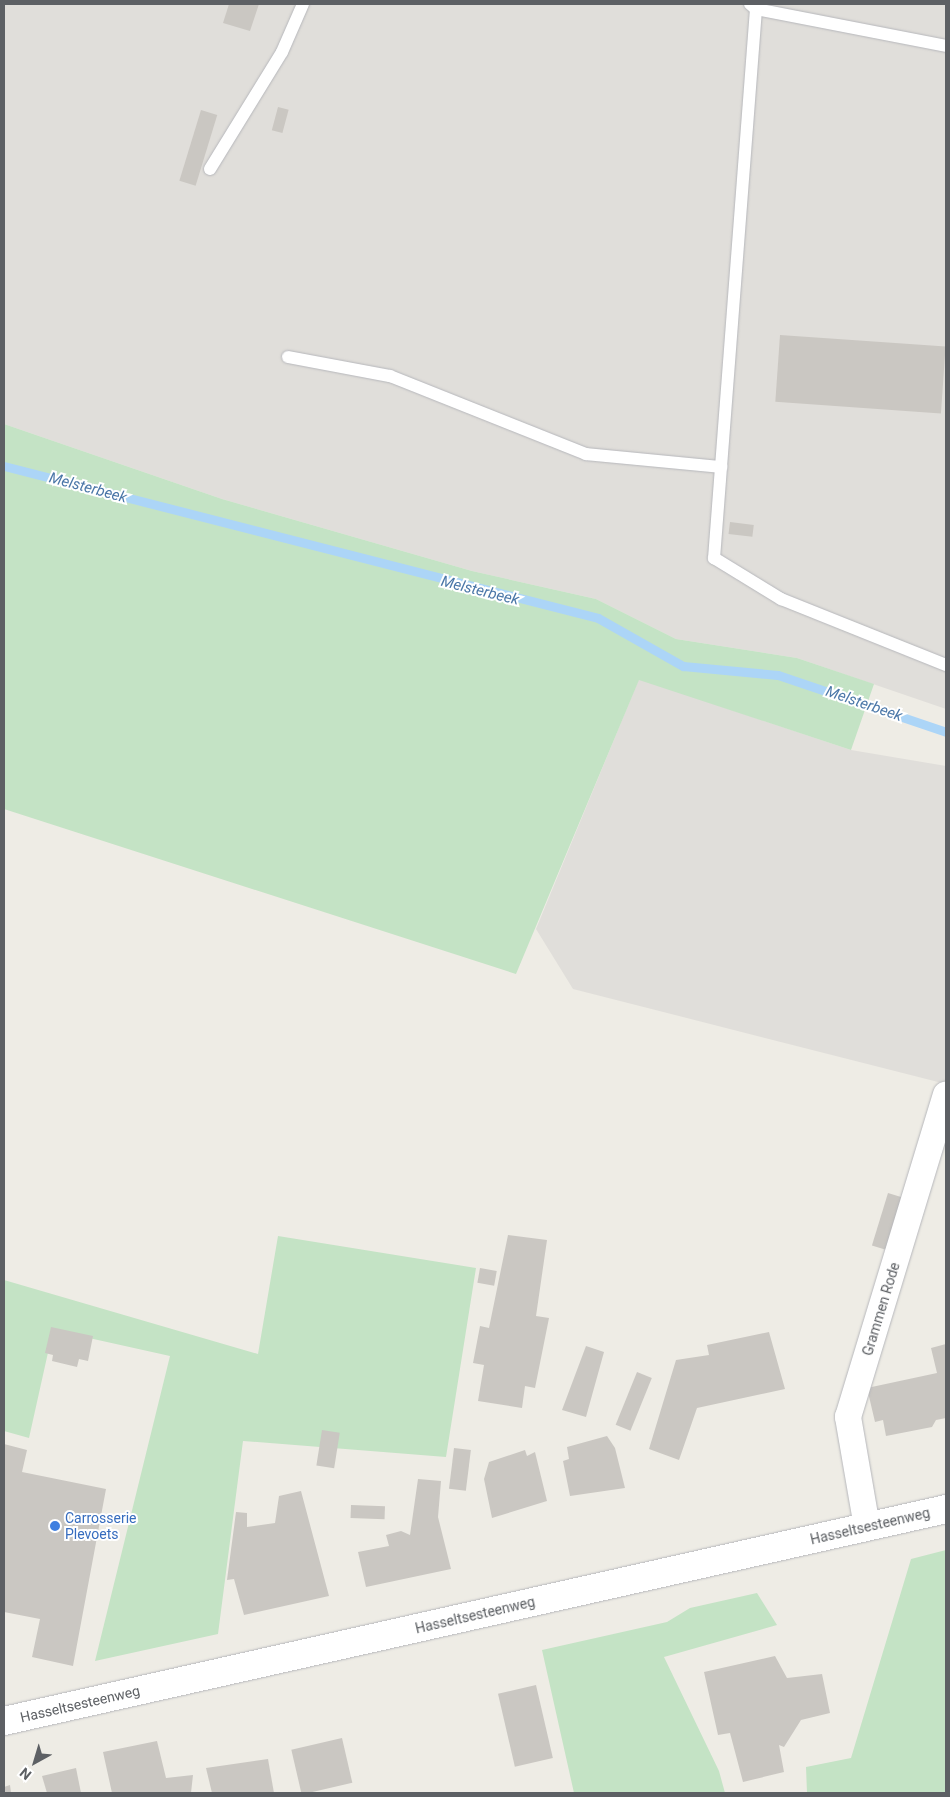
<!DOCTYPE html>
<style>
body{margin:0}
#map{position:relative;width:950px;height:1797px;overflow:hidden;background:#eeece5;font-family:Roboto,sans-serif}
div>[style]{position:absolute}
[style*='--x']{left:calc(var(--x)*1px);top:calc(var(--y)*1px);width:calc(var(--w)*1px);rotate:calc(var(--a)*1deg)}
.industrial>*{inset:0;background:#e0deda}
.green>*{inset:0;background:#c4e3c5}
.stream>*{height:9px;margin:-4.5px;padding:0 4.5px;transform-origin:4.5px;border-radius:4.5px;background:#acd5f7}
.building>*{inset:0;background:#cac7c2;transform-origin:0 0}
.roads{filter:drop-shadow(0 0 1px #b6b7bb) drop-shadow(0 0 1px #b6b7bb)}
.lane>*{height:12px;margin:-6px;padding:0 6px;transform-origin:6px;border-radius:6px;background:#fff}
.street>*{height:26px;margin:-13px;padding:0 13px;transform-origin:13px;border-radius:13px;background:#fff}
.secondary>*{height:28px;margin:-14px;padding:0 14px;transform-origin:14px;border-radius:14px;background:#fff}
.dots>*{width:14px;height:14px;translate:-50% -50%;box-sizing:border-box;border:2px solid #fff;border-radius:50%}
span{translate:-50% -50%;white-space:nowrap;text-align:center;line-height:1.15;-webkit-text-stroke:4px #fff;paint-order:stroke}
.street-label{font-size:14px;color:#5d6064}
.shop-label{font-size:14px;color:#366cbe}
.left{translate:0 -50%;text-align:left}
.water-label{font-size:15px;color:#4b77a8;font-style:italic}
.frame{position:absolute;inset:0;border:5px solid #5d6064;pointer-events:none}
.north{position:absolute;left:10px;top:1737px;width:50px;height:50px;-webkit-text-stroke:4px #fff;paint-order:stroke;rotate:219deg;font-size:14px;font-weight:700;line-height:20px;text-align:center;color:#5d6064}
.north::after{content:'';display:block;margin:auto;width:18px;height:22px;background:#5d6064;clip-path:polygon(50% 0,100% 100%,50% 72%,0 100%)}
</style>
<div id="map">
<div class="industrial">
<div style="clip-path:polygon(4px 4px,946px 4px,946px 709px,797px 658px,676px 639px,596px 599px,472px 571px,222px 499px,4px 424px)"></div>
<div style="clip-path:polygon(639px 679px,851px 750px,946px 766px,946px 1084px,573px 989px,536px 929px)"></div>
</div>
<div class="green">
<div style="clip-path:polygon(4px 424px,222px 499px,472px 571px,596px 599px,676px 639px,797px 658px,874px 684px,851px 750px,639px 680px,516px 974px,4px 809px)"></div>
<div style="clip-path:polygon(278px 1236px,476px 1268px,446px 1457px,243px 1441px,218px 1634px,95px 1661px,170px 1356px,53px 1330px,29px 1438px,4px 1431px,4px 1280px,258px 1354px)"></div>
<div style="clip-path:polygon(946px 1550px,946px 1793px,807px 1793px,806px 1767px,851px 1758px,911px 1559px)"></div>
<div style="clip-path:polygon(757px 1593px,777px 1625px,664px 1657px,719px 1771px,725px 1793px,574px 1793px,542px 1650px,667px 1622px,690px 1608px)"></div>
</div>
<div class="stream">
<div style="--x:4;--y:466;--w:613;--a:14.35"></div>
<div style="--x:598;--y:618;--w:98;--a:29.5"></div>
<div style="--x:683;--y:666;--w:95;--a:5.4"></div>
<div style="--x:778;--y:675;--w:177;--a:18.7"></div>
</div>
<div class="building">
<div style="clip-path:polygon(229px 4px,259px 4px,250px 31px,223px 23px)"></div>
<div style="left:278px;top:107px;width:11px;height:24px;rotate:15deg"></div>
<div style="left:201px;top:110px;width:17px;height:74px;rotate:17deg"></div>
<div style="left:780px;top:335px;width:166px;height:67px;rotate:4deg"></div>
<div style="left:730px;top:522px;width:24px;height:12px;rotate:7deg"></div>
<div style="left:888px;top:1193px;width:17px;height:55px;rotate:17deg"></div>
<div style="clip-path:polygon(508px 1235px,547px 1240px,536px 1316px,549px 1318px,535px 1388px,525px 1386px,522px 1408px,478px 1401px,484px 1365px,473px 1363px,480px 1326px,489px 1328px)"></div>
<div style="left:480px;top:1268px;width:17px;height:15px;rotate:10deg"></div>
<div style="clip-path:polygon(51px 1327px,93px 1336px,88px 1361px,79px 1359px,77px 1367px,52px 1361px,53px 1355px,45px 1353px)"></div>
<div style="clip-path:polygon(769px 1332px,785px 1389px,697px 1408px,679px 1460px,649px 1449px,676px 1360px,709px 1355px,707px 1345px)"></div>
<div style="clip-path:polygon(946px 1344px,946px 1418px,936px 1420px,932px 1427px,886px 1436px,883px 1420px,875px 1422px,867px 1388px,937px 1373px,931px 1348px)"></div>
<div style="clip-path:polygon(586px 1346px,604px 1352px,586px 1417px,562px 1410px)"></div>
<div style="left:637px;top:1372px;width:16px;height:57px;rotate:22deg"></div>
<div style="left:322px;top:1430px;width:18px;height:36px;rotate:9deg"></div>
<div style="clip-path:polygon(607px 1436px,615px 1448px,625px 1488px,570px 1496px,563px 1461px,569px 1459px,567px 1447px)"></div>
<div style="clip-path:polygon(4px 1444px,27px 1450px,22px 1472px,106px 1489px,73px 1666px,32px 1657px,40px 1619px,4px 1612px)"></div>
<div style="left:454px;top:1448px;width:17px;height:41px;rotate:7deg"></div>
<div style="clip-path:polygon(525px 1450px,527px 1456px,535px 1452px,547px 1501px,492px 1518px,484px 1479px,489px 1462px)"></div>
<div style="clip-path:polygon(418px 1479px,441px 1481px,438px 1517px,451px 1569px,366px 1587px,358px 1552px,389px 1546px,386px 1535px,401px 1531px,410px 1535px)"></div>
<div style="clip-path:polygon(301px 1491px,329px 1596px,244px 1615px,234px 1579px,227px 1580px,236px 1512px,247px 1513px,247px 1527px,275px 1523px,279px 1496px)"></div>
<div style="left:351px;top:1505px;width:34px;height:13px;rotate:2deg"></div>
<div style="clip-path:polygon(775px 1656px,787px 1678px,822px 1674px,830px 1713px,801px 1720px,784px 1747px,779px 1745px,784px 1772px,743px 1782px,730px 1733px,718px 1735px,704px 1672px)"></div>
<div style="left:536px;top:1685px;width:75px;height:39px;rotate:77deg"></div>
<div style="left:342px;top:1738px;width:46px;height:52px;rotate:77deg"></div>
<div style="clip-path:polygon(157px 1741px,166px 1778px,193px 1775px,191px 1793px,112px 1793px,103px 1752px)"></div>
<div style="clip-path:polygon(268px 1759px,274px 1793px,212px 1793px,206px 1768px)"></div>
<div style="clip-path:polygon(76px 1768px,81px 1793px,47px 1793px,42px 1776px)"></div>
<div style="clip-path:polygon(10px 1785px,11px 1793px,4px 1793px,4px 1787px)"></div>
</div>
<div class="roads">
<div class="lane">
<div style="--x:750;--y:4;--w:8;--a:40"></div>
<div style="--x:756;--y:9;--w:551;--a:94.37"></div>
<div style="--x:714;--y:558;--w:79;--a:31.5"></div>
<div style="--x:781;--y:599;--w:178;--a:21.8"></div>
<div style="--x:756;--y:9;--w:194;--a:11"></div>
<div style="--x:210;--y:169;--w:137;--a:-58.4"></div>
<div style="--x:282;--y:52;--w:52;--a:-66.4"></div>
<div style="--x:288;--y:357;--w:104;--a:10.6"></div>
<div style="--x:390;--y:376;--w:211;--a:21.7"></div>
<div style="--x:586;--y:454;--w:136;--a:5.5"></div>
</div>
<div class="street">
<div style="--x:867;--y:1527;--w:112;--a:-99.8"></div>
<div style="--x:848;--y:1417;--w:337;--a:-73.1"></div>
</div>
<div class="secondary">
<div style="--x:4;--y:1721;--w:966;--a:-12.68"></div>
</div>
</div>
<div class="dots">
<div style="left:55px;top:1526px;background:#3f7fe0"></div>
</div>
<div class="street-label">
<span style="left:881px;top:1309px;rotate:-73deg">Grammen Rode</span>
<span style="left:870px;top:1526px;rotate:-13deg">Hasseltsesteenweg</span>
<span style="left:475px;top:1615px;rotate:-13deg">Hasseltsesteenweg</span>
<span style="left:80px;top:1704px;rotate:-13deg">Hasseltsesteenweg</span>
</div>
<div class="shop-label">
<span class="left" style="left:65px;top:1526px">Carrosserie<br>Plevoets</span>
</div>
<div class="water-label">
<span style="left:88px;top:488px;rotate:15deg">Melsterbeek</span>
<span style="left:480px;top:591px;rotate:14deg">Melsterbeek</span>
<span style="left:864px;top:704px;rotate:19deg">Melsterbeek</span>
</div>
<div class="frame"></div>
<div class="north">N</div>
</div>
